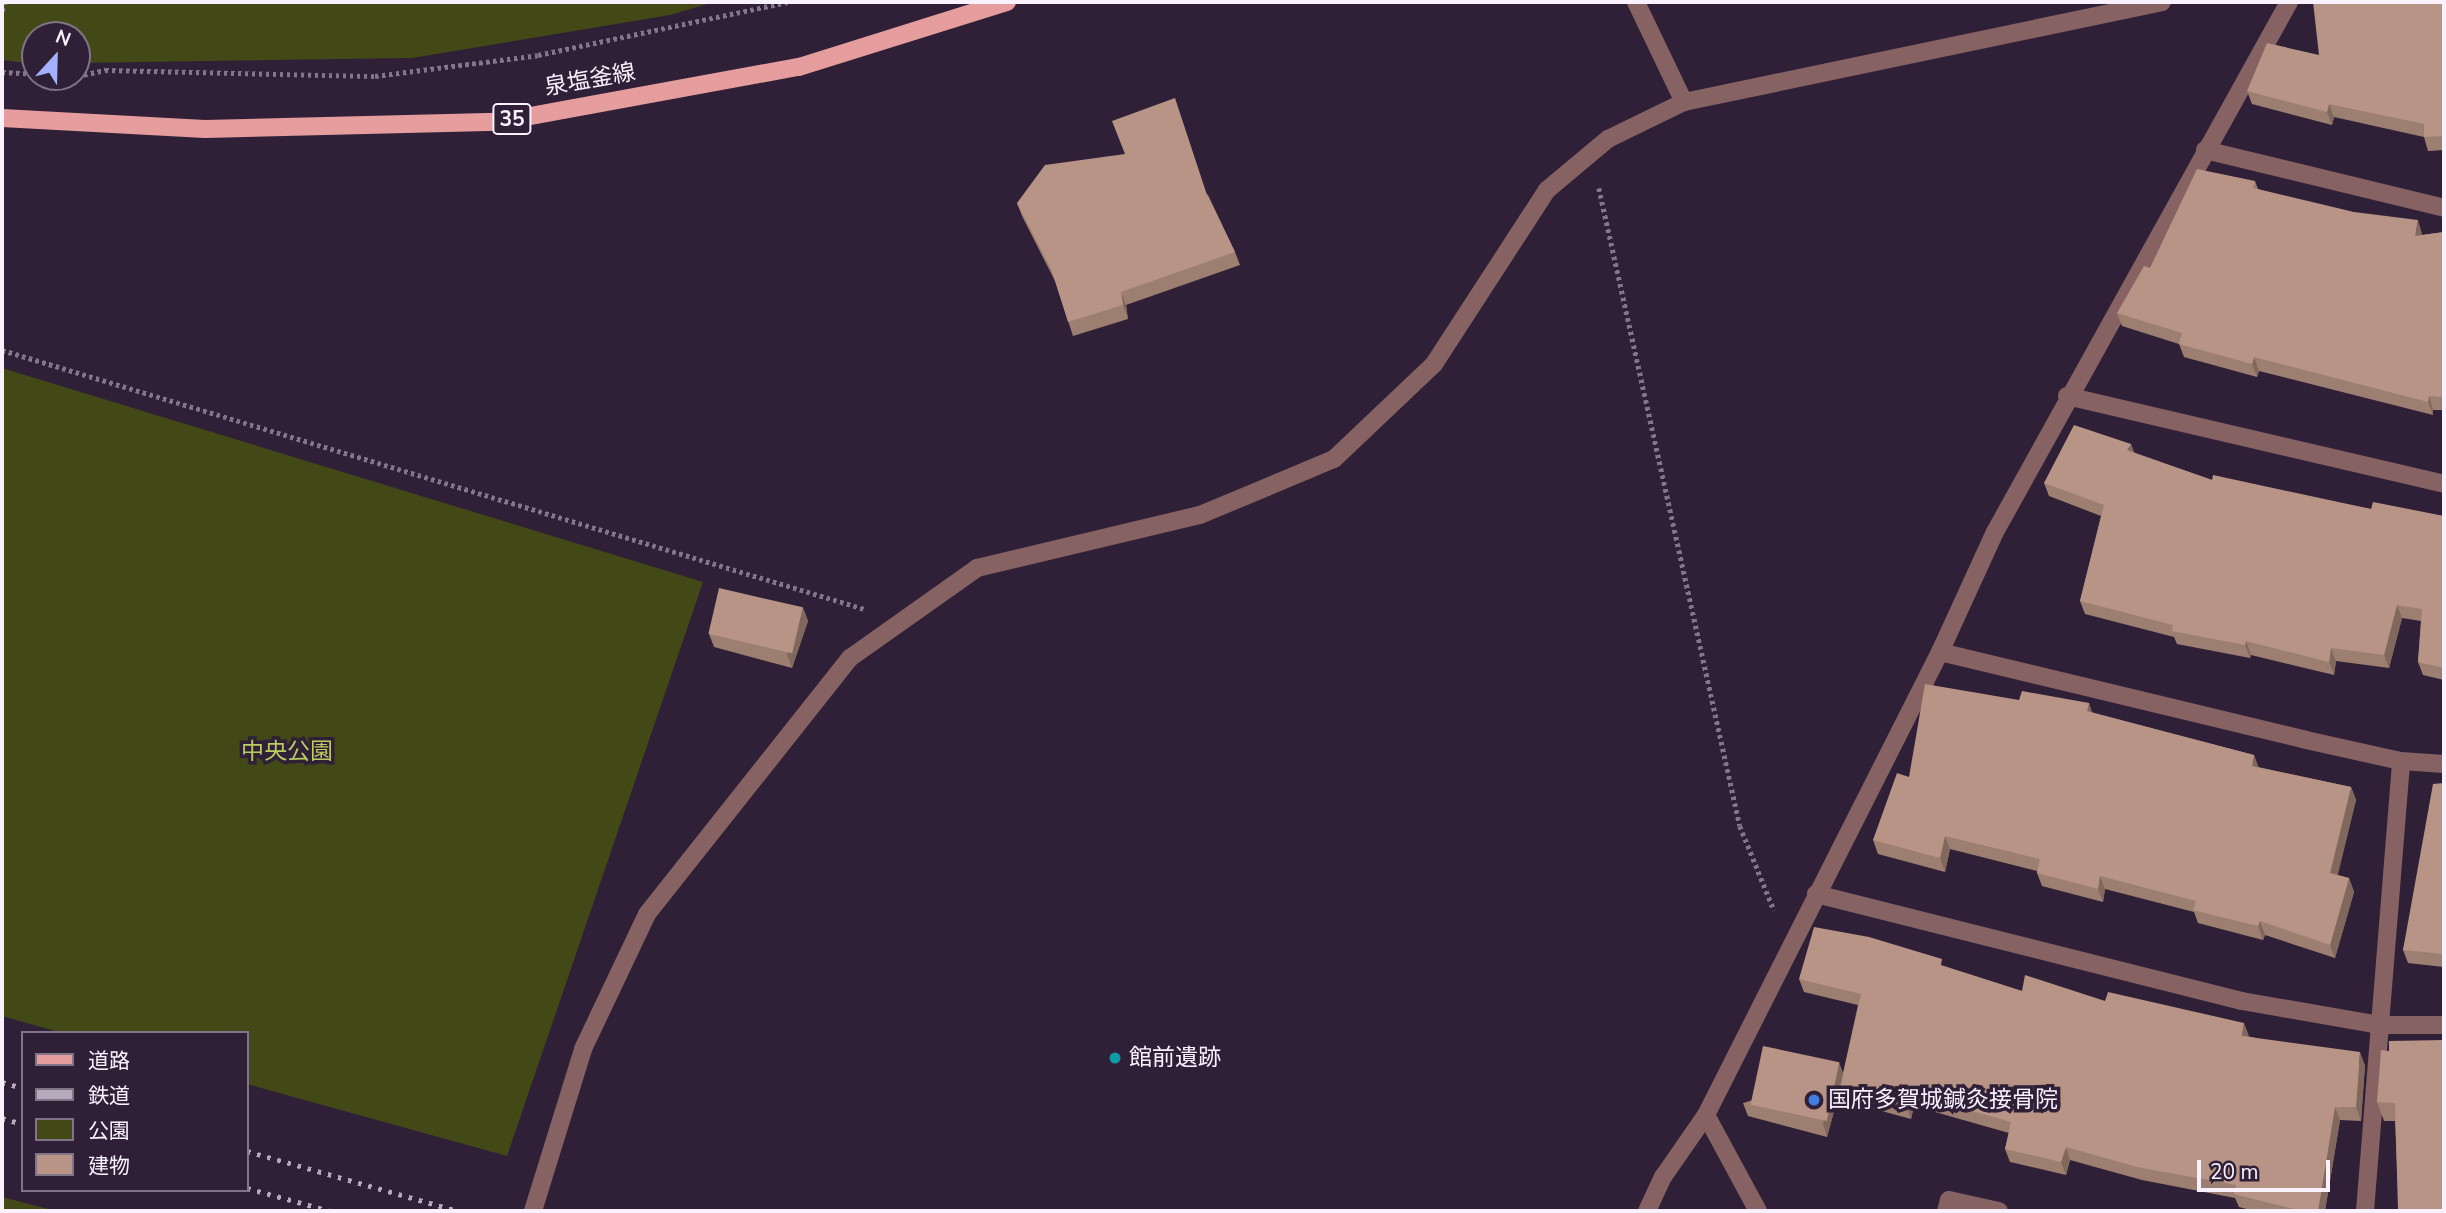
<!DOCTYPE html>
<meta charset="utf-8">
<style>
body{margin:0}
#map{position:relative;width:2446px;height:1213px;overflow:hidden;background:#2f2038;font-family:"Nunito Sans","Noto Sans JP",sans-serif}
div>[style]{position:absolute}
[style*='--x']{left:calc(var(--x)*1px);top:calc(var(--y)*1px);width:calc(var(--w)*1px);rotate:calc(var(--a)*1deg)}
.green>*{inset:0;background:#424917}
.path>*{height:4.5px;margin-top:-2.25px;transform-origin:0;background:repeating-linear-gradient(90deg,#827689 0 3.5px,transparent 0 7px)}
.minor>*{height:18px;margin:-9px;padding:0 9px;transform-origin:9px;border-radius:9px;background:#866262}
.tertiary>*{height:18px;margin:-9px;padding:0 9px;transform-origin:9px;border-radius:9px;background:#866262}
.primary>*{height:18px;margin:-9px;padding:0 9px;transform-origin:9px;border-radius:9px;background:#e69d9d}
.rail>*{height:5px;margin-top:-2.5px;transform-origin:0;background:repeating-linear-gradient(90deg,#b5aabb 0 3.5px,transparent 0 10.5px)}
.wall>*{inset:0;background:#9d7f72}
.shaded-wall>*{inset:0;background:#80685d}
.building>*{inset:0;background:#b79485;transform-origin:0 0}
.dots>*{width:19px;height:19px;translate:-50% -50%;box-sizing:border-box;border:4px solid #2f2038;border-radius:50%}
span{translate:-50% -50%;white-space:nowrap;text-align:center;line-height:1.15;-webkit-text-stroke:7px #2f2038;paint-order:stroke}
.shield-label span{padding:2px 5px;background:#2f2038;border:2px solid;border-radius:5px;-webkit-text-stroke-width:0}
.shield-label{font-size:21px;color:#f9f1fe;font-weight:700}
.street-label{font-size:23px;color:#f9f1fe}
.park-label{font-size:23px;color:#bacb60}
.poi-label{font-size:23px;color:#f9f1fe}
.left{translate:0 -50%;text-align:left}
.frame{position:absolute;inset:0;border:4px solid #f9f1fe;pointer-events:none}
.legend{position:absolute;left:21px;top:1031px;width:228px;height:161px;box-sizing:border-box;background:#2f2038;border:2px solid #807487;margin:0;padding:9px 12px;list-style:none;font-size:21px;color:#f9f1fe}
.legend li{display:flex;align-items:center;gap:14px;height:35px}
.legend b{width:35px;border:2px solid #807487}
.north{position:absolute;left:21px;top:21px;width:70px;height:70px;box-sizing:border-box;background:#2f2038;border:2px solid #807487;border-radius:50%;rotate:22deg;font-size:19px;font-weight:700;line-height:28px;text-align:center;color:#f9f1fe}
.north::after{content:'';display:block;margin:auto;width:24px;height:32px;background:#a4b1fc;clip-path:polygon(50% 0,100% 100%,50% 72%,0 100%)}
.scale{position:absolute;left:2197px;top:1160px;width:133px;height:32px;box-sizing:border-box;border:4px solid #f9f1fe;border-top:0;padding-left:9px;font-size:21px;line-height:24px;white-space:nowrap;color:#f9f1fe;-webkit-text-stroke:5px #2f2038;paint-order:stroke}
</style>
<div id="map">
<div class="green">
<div style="clip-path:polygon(2px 2px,714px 2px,670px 15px,412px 58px,77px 63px,77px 35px,35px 35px,35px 64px,2px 60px)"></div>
<div style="clip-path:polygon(2px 368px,703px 582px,507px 1156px,247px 1084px,247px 1033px,62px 1033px,2px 1016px)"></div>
<div style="clip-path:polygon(2px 1197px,56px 1211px,2px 1211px)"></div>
</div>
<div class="path">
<div style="--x:2;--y:11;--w:9;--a:-72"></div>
<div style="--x:2;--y:72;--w:33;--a:3"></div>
<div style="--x:77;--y:76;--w:29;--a:-12"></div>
<div style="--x:105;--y:70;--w:270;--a:1.3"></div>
<div style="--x:375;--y:76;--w:164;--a:-7.3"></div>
<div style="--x:538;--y:55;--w:255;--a:-12"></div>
<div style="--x:1599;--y:188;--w:653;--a:77.54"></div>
<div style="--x:1740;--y:826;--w:91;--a:68"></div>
<div style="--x:2;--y:350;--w:901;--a:16.71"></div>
</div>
<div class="minor">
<div style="--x:2205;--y:150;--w:246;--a:13.6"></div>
<div style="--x:2067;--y:396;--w:387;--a:13.1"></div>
<div style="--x:1940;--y:652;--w:376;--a:13.5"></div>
<div style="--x:2306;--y:740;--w:97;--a:12.5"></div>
<div style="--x:2401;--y:761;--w:43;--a:4"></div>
<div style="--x:1816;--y:894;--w:439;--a:14.1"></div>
<div style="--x:2242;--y:1001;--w:139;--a:9.9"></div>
<div style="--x:2379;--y:1025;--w:65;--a:0"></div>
<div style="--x:533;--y:1211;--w:170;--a:-72.8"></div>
<div style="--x:583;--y:1049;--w:149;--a:-64.6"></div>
<div style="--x:647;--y:914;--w:327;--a:-51.6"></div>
<div style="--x:850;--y:658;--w:156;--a:-35.3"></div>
<div style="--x:977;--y:568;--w:229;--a:-13.4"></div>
<div style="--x:1200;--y:515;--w:145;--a:-22.7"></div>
<div style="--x:1334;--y:459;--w:138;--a:-43.5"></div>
<div style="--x:1434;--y:364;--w:207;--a:-57"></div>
<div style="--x:1547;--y:190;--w:80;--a:-39.9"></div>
<div style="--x:1608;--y:139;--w:85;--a:-26"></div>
<div style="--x:1684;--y:102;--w:488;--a:-11.8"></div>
<div style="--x:1647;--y:1211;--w:38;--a:-65"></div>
<div style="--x:1663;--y:1177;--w:75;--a:-55.3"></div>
<div style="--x:1706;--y:1115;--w:109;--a:61.6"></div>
<div style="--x:1946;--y:1211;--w:11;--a:-75"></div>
<div style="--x:1949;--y:1200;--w:51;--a:12.4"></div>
<div style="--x:2365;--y:1211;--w:451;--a:-85.4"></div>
</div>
<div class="tertiary">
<div style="--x:1636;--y:2;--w:111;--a:64.4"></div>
<div style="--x:1706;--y:1115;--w:519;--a:-63.19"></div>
<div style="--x:1940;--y:652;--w:132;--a:-65.4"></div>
<div style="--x:1995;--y:532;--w:606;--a:-60.98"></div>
</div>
<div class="primary">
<div style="--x:2;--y:118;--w:203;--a:3.1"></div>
<div style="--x:205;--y:129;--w:293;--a:-1.4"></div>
<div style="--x:498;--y:122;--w:306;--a:-10.4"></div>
<div style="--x:799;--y:67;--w:218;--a:-17.4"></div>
</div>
<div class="rail">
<div style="--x:2;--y:1082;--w:22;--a:16"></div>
<div style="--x:2;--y:1118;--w:22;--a:16"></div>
<div style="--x:247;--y:1151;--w:219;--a:15.9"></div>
<div style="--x:247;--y:1188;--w:86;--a:15.5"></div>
</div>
<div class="wall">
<div style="clip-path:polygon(2444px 2px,2444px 150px,2428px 151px,2424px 137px,2334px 117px,2332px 125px,2252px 104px,2247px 91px,2319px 55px)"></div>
<div style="clip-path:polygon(2255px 181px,2258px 189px,2422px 234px,2422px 235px,2444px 232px,2444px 410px,2433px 410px,2433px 415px,2259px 371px,2257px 377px,2184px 357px,2179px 344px,2122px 326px,2117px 313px,2150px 268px)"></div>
<div style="clip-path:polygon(1208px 195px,1235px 252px,1240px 265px,1126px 305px,1128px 319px,1073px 336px,1055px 281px,1022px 216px,1017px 203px)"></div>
<div style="clip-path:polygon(2131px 444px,2134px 453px,2212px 480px,2371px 509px,2444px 516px,2444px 680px,2423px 675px,2418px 662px,2421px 621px,2402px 618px,2389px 668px,2336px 661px,2334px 675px,2251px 655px,2250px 658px,2177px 644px,2174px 637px,2085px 614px,2080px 601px,2101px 516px,2049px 496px,2044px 483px)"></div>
<div style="clip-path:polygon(803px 608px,808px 621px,792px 668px,714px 647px,709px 634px)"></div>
<div style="clip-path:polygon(2019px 700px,2089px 703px,2092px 713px,2254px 755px,2258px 767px,2351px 787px,2356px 800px,2337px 875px,2349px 878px,2354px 892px,2335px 958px,2265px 935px,2263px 940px,2198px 923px,2194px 912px,2105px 889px,2103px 902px,2042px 886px,2037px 873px,2037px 871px,1950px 849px,1945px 872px,1878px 854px,1873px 840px,1909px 777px)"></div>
<div style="clip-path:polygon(2444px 783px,2444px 967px,2408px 963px,2403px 950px)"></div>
<div style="clip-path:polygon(1945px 967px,2022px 991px,2105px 1001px,2365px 1065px,2361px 1121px,2340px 1120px,2325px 1211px,2254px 1211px,2239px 1207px,2235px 1198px,2142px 1180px,2070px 1160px,2066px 1175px,2010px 1162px,2005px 1149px,2009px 1133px,1914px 1106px,1911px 1119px,1845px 1101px,1840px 1089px,1827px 1137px,1748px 1116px,1743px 1103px,1843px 1073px,1858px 1005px,1804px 992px,1799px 979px)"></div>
<div style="clip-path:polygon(2444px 1040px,2444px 1211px,2399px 1211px,2395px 1121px,2384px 1121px,2377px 1102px,2389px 1051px)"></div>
</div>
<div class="shaded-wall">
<div style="clip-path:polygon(2329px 104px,2334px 117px,2332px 125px,2327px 112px)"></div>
<div style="clip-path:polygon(2418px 220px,2422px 234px,2420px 249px,2415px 236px)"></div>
<div style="clip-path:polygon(1121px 292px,1126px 305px,1128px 319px,1123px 305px)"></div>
<div style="clip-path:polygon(2254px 357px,2259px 371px,2257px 377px,2252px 364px)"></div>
<div style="clip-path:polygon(2429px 396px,2433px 410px,2433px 415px,2428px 402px)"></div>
<div style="clip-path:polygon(2131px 444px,2136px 457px,2127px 450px)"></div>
<div style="clip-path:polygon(2397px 605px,2402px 618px,2389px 668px,2384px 655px)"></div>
<div style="clip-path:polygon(803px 608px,808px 621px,792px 668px,787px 655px)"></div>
<div style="clip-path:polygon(2246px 641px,2251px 655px,2250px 658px,2245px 645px)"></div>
<div style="clip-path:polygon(2331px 648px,2336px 661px,2334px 675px,2329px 662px)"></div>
<div style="clip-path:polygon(2089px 703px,2093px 716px,2087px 711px)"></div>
<div style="clip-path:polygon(2254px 755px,2259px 768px,2252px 766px)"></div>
<div style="clip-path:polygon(2351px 787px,2356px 800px,2335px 887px,2330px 873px)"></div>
<div style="clip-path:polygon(1945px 836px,1950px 849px,1945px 872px,1940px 858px)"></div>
<div style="clip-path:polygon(2100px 876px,2105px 889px,2103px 902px,2098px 889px)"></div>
<div style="clip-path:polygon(2349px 878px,2354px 892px,2335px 958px,2330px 945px)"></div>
<div style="clip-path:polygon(2260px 921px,2265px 935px,2263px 940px,2258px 926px)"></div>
<div style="clip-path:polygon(2244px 1023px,2249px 1036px,2242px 1036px)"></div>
<div style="clip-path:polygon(2360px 1052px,2365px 1065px,2361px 1121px,2356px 1107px)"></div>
<div style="clip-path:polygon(1839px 1062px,1844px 1075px,1827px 1137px,1823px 1124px)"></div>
<div style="clip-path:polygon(1909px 1093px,1914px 1106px,1911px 1119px,1906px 1105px)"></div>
<div style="clip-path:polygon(2335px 1107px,2340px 1120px,2325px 1211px,2318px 1211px)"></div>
<div style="clip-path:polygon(2066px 1147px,2070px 1160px,2066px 1175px,2061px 1162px)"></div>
</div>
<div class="building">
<div style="clip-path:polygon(2313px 2px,2444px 2px,2444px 136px,2424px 137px,2424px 124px,2329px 104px,2327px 112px,2247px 91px,2267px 43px,2319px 55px)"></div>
<div style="clip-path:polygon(1175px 98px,1206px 192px,1235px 252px,1121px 292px,1123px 305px,1068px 322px,1052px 271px,1017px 203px,1045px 165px,1125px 154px,1112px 121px)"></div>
<div style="clip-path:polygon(2197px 169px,2255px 181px,2253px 188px,2354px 212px,2418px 220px,2415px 236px,2444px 232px,2444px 397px,2429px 396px,2428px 402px,2254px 357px,2252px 364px,2179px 344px,2182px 333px,2117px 313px,2144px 266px,2150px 268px)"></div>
<div style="clip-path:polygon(2074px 425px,2131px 444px,2127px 450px,2212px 480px,2213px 475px,2371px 509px,2373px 502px,2444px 516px,2444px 668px,2418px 662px,2422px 609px,2397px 605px,2384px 655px,2331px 648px,2329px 662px,2246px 641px,2245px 645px,2172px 631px,2173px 625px,2080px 601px,2104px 505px,2044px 483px)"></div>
<div style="left:719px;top:588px;width:86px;height:47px;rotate:13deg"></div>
<div style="clip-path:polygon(1925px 684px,2019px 700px,2022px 691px,2089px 703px,2087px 711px,2254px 755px,2252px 766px,2351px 787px,2330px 873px,2349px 878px,2330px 945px,2260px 921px,2258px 926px,2193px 910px,2196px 901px,2100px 876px,2098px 889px,2037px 873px,2040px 859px,1945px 836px,1940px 858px,1873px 840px,1897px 773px,1909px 777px)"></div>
<div style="clip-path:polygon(2444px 783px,2444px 954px,2403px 950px,2433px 784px)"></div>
<div style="clip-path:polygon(1814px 927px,1869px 937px,1942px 959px,1941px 965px,2022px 991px,2025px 975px,2105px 1001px,2108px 992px,2244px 1023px,2242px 1036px,2360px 1052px,2356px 1107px,2335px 1107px,2318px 1211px,2302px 1211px,2234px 1194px,2236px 1185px,2137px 1167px,2066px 1147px,2061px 1162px,2005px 1149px,2011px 1122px,1909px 1093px,1906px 1105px,1840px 1088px,1861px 994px,1799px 979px)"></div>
<div style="clip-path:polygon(2444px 1040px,2444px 1210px,2398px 1210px,2395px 1103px,2377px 1102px,2381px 1050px,2389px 1051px,2389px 1041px)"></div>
<div style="left:1763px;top:1046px;width:78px;height:60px;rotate:12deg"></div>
</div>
<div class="dots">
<div style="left:1115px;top:1058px;background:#0f9aa8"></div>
<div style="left:1814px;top:1100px;background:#3f7fe0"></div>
</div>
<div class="shield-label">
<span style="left:512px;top:119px">35</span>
</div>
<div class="street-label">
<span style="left:590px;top:80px;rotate:-10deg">泉塩釜線</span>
</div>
<div class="park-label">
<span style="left:287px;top:752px">中央公園</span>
</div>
<div class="poi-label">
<span class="left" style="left:1129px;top:1058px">館前遺跡</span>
<span class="left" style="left:1828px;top:1100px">国府多賀城鍼灸接骨院</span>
</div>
<div class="frame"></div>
<ul class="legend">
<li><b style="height:9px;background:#e69d9d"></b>道路</li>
<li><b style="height:9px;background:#b5aabb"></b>鉄道</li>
<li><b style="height:19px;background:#424917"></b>公園</li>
<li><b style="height:19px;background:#b79485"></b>建物</li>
</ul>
<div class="north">N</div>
<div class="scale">20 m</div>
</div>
